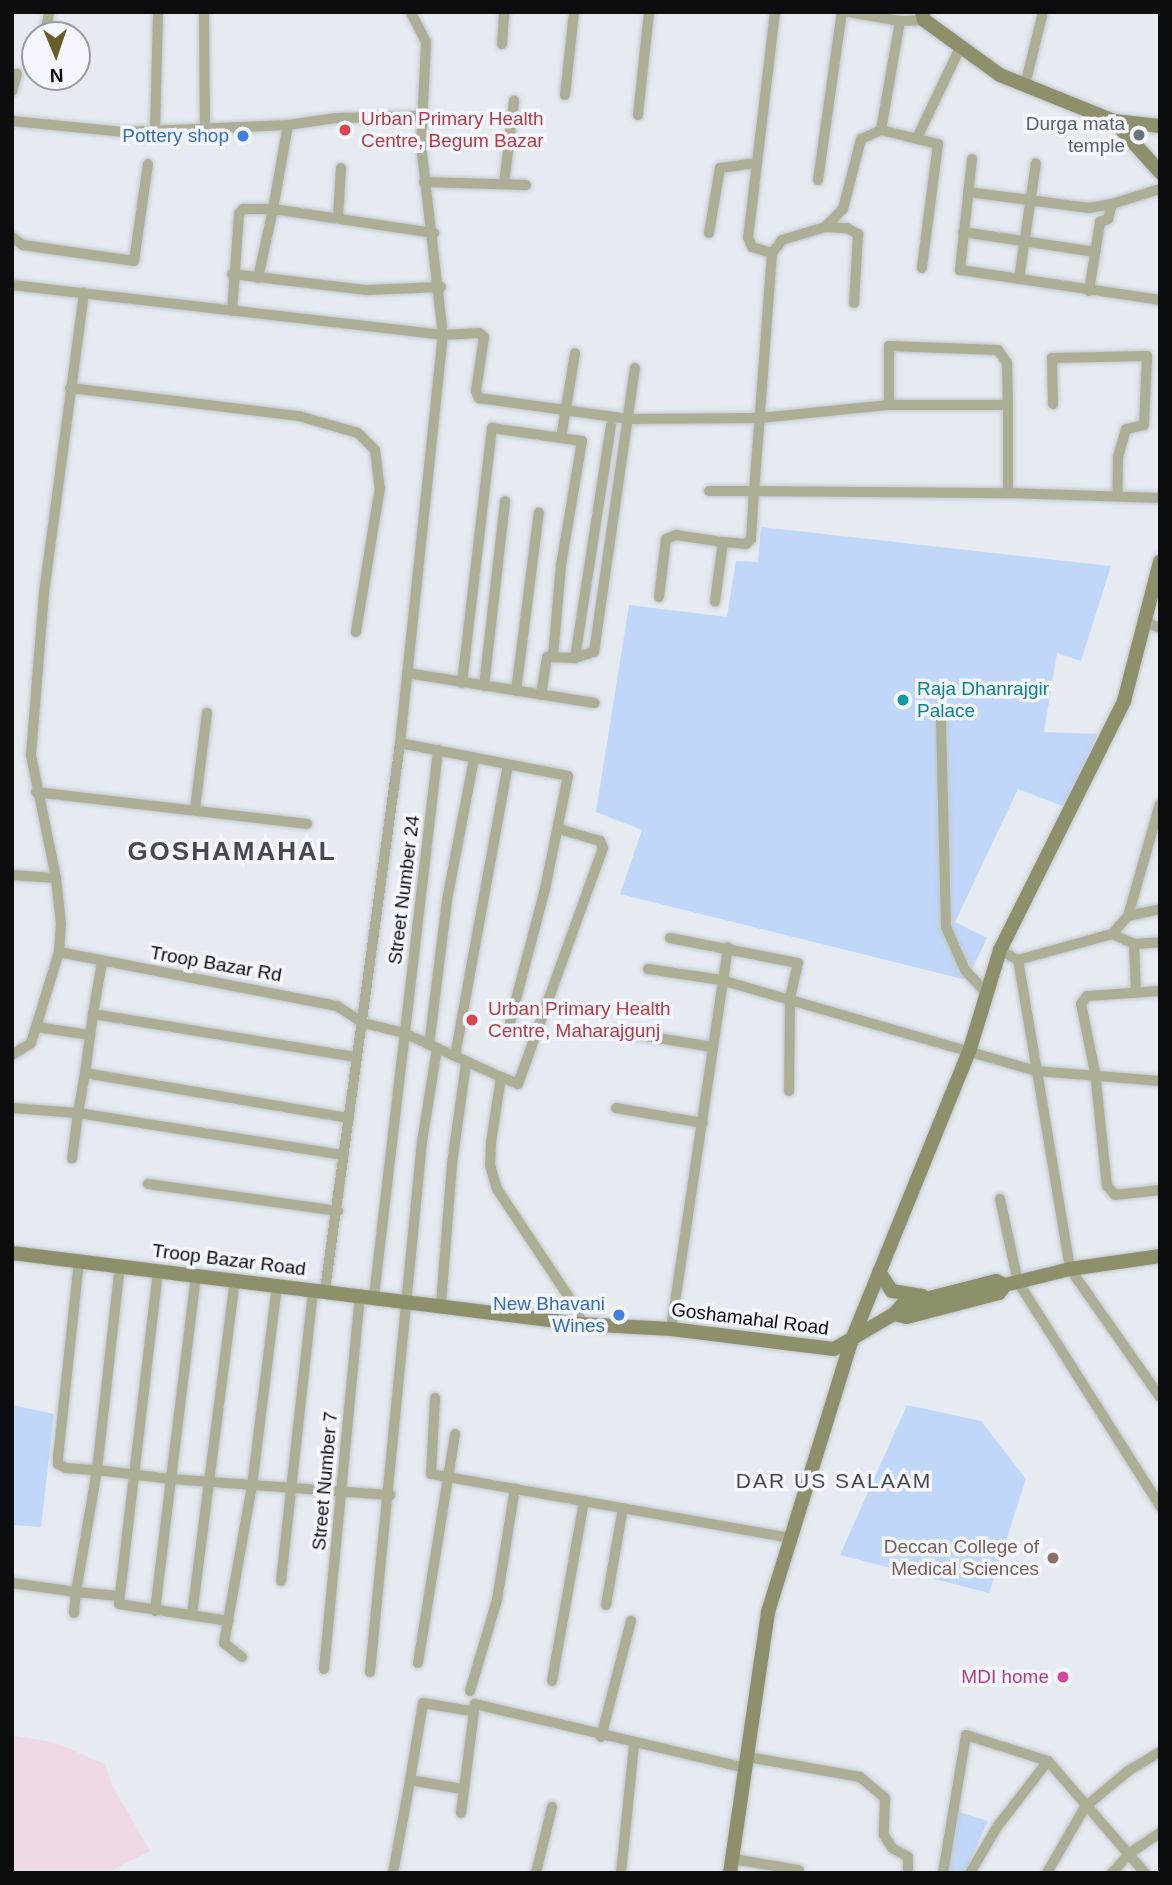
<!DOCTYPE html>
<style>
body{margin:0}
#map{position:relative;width:1172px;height:1885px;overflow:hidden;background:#e6ebf2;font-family:Arial,sans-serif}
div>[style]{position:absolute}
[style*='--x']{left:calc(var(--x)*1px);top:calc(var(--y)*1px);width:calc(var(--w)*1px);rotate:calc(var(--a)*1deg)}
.commercial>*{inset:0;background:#f0d9e7}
.green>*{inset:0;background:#c0d7f9}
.roads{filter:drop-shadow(0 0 2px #c3c7ce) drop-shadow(0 0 2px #c3c7ce)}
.street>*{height:10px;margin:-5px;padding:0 5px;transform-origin:5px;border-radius:5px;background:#acae95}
.secondary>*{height:14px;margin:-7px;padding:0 7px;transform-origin:7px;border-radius:7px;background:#8e906b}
.dots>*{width:19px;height:19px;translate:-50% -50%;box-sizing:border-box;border:4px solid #f4f8fe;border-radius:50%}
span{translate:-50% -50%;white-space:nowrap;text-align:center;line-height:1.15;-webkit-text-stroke:7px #f4f8fe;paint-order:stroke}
.health-label{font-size:19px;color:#be3a42}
.left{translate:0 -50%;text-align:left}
.worship-label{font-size:19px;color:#5b616d}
.right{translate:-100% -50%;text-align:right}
.shop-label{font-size:19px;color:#366cbe}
.culture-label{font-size:19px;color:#0d838f}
.street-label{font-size:19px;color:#0b0d0f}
.education-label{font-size:19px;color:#785e54}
.hotel-label{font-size:19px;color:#b23c85}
.neighbourhood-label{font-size:21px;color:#464a50;letter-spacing:2px}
.district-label{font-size:26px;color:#464a50;font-weight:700;letter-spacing:2px}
.frame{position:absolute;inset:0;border:14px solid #0b0d0f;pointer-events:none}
.north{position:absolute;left:21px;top:21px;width:70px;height:70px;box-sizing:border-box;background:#f4f8fe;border:2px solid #979a9e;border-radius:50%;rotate:178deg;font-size:19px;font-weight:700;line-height:28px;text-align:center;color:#0b0d0f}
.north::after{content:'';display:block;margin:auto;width:24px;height:32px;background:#685c29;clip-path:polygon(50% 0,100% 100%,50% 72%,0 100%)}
</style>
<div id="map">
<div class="commercial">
<div style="clip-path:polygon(12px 1735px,56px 1743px,105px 1764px,112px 1785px,150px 1851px,107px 1873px,12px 1873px)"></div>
</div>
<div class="green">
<div style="clip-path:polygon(761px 527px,1111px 566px,1081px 661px,1057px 653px,1044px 732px,1098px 734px,1065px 807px,1018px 789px,955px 922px,987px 938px,967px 980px,620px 894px,642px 830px,596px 812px,629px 605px,727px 617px,736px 561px,758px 562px)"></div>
<div style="clip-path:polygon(12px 1405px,54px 1414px,41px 1527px,12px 1525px)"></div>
<div style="clip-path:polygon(907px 1405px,981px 1421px,1026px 1479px,989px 1593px,840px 1555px)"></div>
<div style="clip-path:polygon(953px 1810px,988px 1821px,965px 1872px,943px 1871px)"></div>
</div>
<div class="roads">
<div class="street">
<div style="--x:204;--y:12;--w:115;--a:89.5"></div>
<div style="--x:775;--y:12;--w:227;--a:96.8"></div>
<div style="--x:748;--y:237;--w:11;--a:68"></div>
<div style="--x:752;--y:247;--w:21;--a:17"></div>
<div style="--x:772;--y:253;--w:239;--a:94.3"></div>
<div style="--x:754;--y:491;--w:254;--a:0.5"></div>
<div style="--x:849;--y:12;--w:52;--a:10"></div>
<div style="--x:900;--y:21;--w:24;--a:-2"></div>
<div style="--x:45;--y:35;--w:23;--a:-80"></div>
<div style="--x:502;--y:44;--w:32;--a:-86"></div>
<div style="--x:1025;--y:85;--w:75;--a:-76.1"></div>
<div style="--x:12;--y:91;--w:18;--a:-74"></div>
<div style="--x:565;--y:95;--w:83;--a:-83.8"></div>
<div style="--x:638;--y:115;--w:104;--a:-83.9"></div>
<div style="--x:12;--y:121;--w:114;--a:5.6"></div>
<div style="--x:125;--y:132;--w:163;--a:-2.5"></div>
<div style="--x:288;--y:125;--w:85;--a:100.1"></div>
<div style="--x:273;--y:209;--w:30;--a:180"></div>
<div style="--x:243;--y:209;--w:6;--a:129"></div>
<div style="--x:239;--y:214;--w:97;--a:94.1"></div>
<div style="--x:288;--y:125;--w:49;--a:-8.3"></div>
<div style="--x:336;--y:118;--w:88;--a:-1.3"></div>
<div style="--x:155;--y:129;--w:117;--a:-88.5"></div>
<div style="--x:881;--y:130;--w:59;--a:13.8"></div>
<div style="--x:938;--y:144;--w:125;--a:97.4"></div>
<div style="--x:917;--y:138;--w:100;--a:-64.5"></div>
<div style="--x:972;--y:159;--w:112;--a:96.2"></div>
<div style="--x:960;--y:270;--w:202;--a:8.5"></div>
<div style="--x:818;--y:180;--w:170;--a:-81.9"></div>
<div style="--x:424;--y:182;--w:102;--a:1.7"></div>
<div style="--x:504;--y:184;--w:84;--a:-83.1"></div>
<div style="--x:968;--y:192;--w:122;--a:7.5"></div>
<div style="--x:1089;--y:208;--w:23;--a:-10"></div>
<div style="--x:338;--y:218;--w:50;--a:-86.6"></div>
<div style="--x:825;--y:227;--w:22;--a:3"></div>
<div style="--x:847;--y:228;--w:13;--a:29"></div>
<div style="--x:858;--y:234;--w:69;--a:93.3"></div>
<div style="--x:963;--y:232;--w:134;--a:8.6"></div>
<div style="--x:709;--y:233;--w:66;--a:-80.4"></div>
<div style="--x:720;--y:168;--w:36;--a:-8"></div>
<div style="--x:12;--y:237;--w:14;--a:36"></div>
<div style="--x:23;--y:245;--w:112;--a:8.2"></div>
<div style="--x:134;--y:261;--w:98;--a:-81.8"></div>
<div style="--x:772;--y:253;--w:16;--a:-52"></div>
<div style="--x:782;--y:240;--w:45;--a:-16.8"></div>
<div style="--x:825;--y:227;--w:25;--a:-45"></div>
<div style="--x:843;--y:209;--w:72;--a:-75.6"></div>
<div style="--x:861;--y:139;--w:22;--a:-24"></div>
<div style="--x:881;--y:130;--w:111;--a:-80.1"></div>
<div style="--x:232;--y:274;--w:136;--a:6.8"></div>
<div style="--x:367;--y:290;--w:74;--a:-2.3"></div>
<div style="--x:258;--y:278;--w:71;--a:-77.7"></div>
<div style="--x:273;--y:209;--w:163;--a:8.5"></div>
<div style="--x:1019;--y:279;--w:117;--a:-81.7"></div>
<div style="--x:12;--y:285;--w:434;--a:6.6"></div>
<div style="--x:443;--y:335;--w:36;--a:-3"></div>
<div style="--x:479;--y:333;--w:6;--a:39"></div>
<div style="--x:484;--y:337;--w:55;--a:98.4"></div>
<div style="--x:476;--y:391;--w:8;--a:67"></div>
<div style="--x:479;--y:398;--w:151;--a:8"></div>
<div style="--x:629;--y:419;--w:131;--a:-0.4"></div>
<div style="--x:760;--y:418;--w:130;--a:-5.8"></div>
<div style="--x:889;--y:405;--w:119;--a:0"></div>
<div style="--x:1008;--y:405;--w:88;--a:90"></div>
<div style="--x:1008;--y:493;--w:152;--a:1.9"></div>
<div style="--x:1089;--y:291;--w:70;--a:-80.9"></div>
<div style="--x:1100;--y:222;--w:9;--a:-21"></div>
<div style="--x:1108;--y:219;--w:16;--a:-75"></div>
<div style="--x:1112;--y:204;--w:50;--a:-17.4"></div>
<div style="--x:70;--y:388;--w:231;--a:7"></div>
<div style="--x:299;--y:416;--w:61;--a:16.1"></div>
<div style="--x:358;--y:433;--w:24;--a:45"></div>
<div style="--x:375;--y:450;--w:38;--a:83"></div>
<div style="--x:380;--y:488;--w:146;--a:99.5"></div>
<div style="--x:1053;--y:404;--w:46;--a:-91.2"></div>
<div style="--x:1052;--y:358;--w:95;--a:-1.2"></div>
<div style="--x:1147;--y:356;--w:69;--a:92.5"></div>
<div style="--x:1144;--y:425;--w:18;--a:167"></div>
<div style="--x:1126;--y:429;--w:29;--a:106"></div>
<div style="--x:1118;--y:457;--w:39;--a:91"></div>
<div style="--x:889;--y:405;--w:59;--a:-90"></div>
<div style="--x:889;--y:346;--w:109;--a:2.1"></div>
<div style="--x:998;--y:350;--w:16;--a:55"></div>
<div style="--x:1007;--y:363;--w:42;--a:88.6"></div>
<div style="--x:561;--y:438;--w:86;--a:-80.6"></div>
<div style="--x:709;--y:491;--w:45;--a:0"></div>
<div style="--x:754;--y:491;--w:48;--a:93.6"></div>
<div style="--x:751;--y:539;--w:7;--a:135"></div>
<div style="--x:746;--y:544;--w:23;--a:-175"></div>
<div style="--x:723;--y:542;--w:60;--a:97.7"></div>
<div style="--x:659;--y:597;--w:58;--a:-83.1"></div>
<div style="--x:666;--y:539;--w:11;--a:-22"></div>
<div style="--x:676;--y:535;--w:48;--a:8.5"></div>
<div style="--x:1146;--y:622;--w:15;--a:23"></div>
<div style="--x:575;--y:658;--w:236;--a:-81.2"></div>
<div style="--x:407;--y:673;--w:190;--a:9.1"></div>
<div style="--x:462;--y:683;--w:257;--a:-83.3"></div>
<div style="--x:492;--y:428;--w:91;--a:8.2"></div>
<div style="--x:582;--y:441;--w:126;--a:99.6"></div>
<div style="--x:561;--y:565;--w:91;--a:95"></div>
<div style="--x:484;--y:686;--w:186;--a:-83.5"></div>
<div style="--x:516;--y:691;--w:180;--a:-82.7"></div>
<div style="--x:541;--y:695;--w:38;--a:-81"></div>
<div style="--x:547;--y:657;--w:28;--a:2"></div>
<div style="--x:575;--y:658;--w:20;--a:-18"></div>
<div style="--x:594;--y:652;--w:287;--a:-81.8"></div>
<div style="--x:941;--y:722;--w:205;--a:88.6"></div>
<div style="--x:946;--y:927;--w:47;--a:66.2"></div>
<div style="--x:965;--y:970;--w:33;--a:47"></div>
<div style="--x:400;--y:743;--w:171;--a:11.1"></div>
<div style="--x:568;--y:776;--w:115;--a:101.5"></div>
<div style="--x:545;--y:889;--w:138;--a:104.7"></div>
<div style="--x:36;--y:792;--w:273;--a:6.7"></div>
<div style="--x:195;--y:809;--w:97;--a:-82.9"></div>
<div style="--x:12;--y:875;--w:44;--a:3.9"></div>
<div style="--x:1128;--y:916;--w:33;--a:-12"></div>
<div style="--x:1112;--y:934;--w:24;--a:24"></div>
<div style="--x:1134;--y:944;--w:49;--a:87.7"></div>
<div style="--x:670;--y:938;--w:130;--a:11.1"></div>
<div style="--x:798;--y:963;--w:37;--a:103"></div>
<div style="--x:790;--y:999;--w:92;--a:90.6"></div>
<div style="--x:1134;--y:944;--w:26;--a:-4"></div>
<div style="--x:59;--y:952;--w:283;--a:11"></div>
<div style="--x:337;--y:1006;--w:31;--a:33"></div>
<div style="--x:363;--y:1023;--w:42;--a:13.7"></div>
<div style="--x:404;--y:1033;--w:107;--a:24.4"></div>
<div style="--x:501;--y:1077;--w:66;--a:98.7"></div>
<div style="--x:491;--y:1142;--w:23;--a:92"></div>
<div style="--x:490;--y:1165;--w:25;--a:74"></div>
<div style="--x:497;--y:1189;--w:146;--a:56.4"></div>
<div style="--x:578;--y:1311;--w:13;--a:77"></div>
<div style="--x:1018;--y:960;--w:98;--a:-15.5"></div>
<div style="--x:1112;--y:934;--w:11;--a:-49"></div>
<div style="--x:1119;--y:926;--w:13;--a:-48"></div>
<div style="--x:1128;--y:916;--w:116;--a:-74.1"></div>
<div style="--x:102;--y:962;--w:53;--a:99.8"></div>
<div style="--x:93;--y:1014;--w:267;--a:9.3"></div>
<div style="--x:648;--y:969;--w:74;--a:8.6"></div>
<div style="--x:721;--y:980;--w:329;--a:16.1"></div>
<div style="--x:1037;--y:1071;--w:113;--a:-99.7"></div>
<div style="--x:1018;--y:960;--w:21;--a:-151"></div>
<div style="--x:1160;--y:991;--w:73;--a:176.1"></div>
<div style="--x:1087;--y:996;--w:10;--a:127"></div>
<div style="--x:1081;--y:1004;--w:69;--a:78.4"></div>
<div style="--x:1095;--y:1072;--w:115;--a:84"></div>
<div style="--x:1107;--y:1186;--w:12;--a:48"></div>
<div style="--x:1115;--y:1195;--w:45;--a:-6.3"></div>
<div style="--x:93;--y:1014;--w:60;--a:97.7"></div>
<div style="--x:85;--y:1073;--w:268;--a:9.7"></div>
<div style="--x:37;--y:1027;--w:54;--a:8.6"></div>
<div style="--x:615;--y:1031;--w:99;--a:9.3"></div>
<div style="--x:429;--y:1045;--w:146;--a:-82.9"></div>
<div style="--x:447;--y:900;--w:145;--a:-79.2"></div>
<div style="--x:12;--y:1055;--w:22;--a:-32"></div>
<div style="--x:31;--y:1043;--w:95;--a:-72.9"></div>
<div style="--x:59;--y:952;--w:28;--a:-86"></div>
<div style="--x:61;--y:924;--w:46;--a:-96.2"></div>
<div style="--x:56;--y:878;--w:126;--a:-101.5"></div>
<div style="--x:31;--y:755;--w:163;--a:-85.4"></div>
<div style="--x:44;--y:593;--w:303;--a:-82.4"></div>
<div style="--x:455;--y:1056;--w:296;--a:-79.7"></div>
<div style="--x:85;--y:1073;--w:41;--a:99.9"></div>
<div style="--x:78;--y:1113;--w:269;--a:9"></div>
<div style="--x:501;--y:1077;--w:18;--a:22"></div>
<div style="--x:518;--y:1084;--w:251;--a:-70.2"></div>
<div style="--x:603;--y:848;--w:8;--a:-113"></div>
<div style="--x:600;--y:841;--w:43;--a:-163.7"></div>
<div style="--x:1160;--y:1081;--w:123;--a:-175.4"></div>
<div style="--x:1037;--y:1071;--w:201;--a:80.5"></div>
<div style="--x:1070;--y:1269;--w:156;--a:54.9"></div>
<div style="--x:12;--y:1108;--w:66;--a:4.3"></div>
<div style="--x:78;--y:1113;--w:46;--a:97.4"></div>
<div style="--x:616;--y:1108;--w:88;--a:9.8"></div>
<div style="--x:148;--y:1184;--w:192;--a:8.1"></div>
<div style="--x:1000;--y:1199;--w:85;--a:77.8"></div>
<div style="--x:1018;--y:1282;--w:265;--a:57.6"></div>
<div style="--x:79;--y:1261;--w:196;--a:96.1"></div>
<div style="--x:58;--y:1456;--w:8;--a:90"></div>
<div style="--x:58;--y:1464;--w:9;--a:27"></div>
<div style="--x:66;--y:1468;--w:31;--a:4"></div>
<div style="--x:97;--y:1470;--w:205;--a:-83.6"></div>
<div style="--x:158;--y:1271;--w:335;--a:96.7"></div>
<div style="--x:119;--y:1604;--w:111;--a:8.8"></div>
<div style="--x:325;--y:1290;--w:552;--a:-82.19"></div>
<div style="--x:400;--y:743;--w:410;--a:-84"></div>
<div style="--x:443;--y:335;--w:190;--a:-96.6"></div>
<div style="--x:421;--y:146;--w:104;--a:-87.2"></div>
<div style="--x:426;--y:42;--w:34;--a:-117"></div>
<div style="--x:374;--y:1296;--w:550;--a:-83.31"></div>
<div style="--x:441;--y:1304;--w:140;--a:-85.5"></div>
<div style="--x:452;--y:1164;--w:102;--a:-82.1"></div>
<div style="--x:671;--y:1329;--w:386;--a:-81.5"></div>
<div style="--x:435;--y:1398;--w:76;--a:93"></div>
<div style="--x:431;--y:1474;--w:365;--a:10.1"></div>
<div style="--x:281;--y:1581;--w:293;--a:-83.7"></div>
<div style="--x:12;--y:1583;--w:65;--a:8"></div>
<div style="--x:76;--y:1592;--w:124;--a:-80.2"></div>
<div style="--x:97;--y:1470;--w:75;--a:6.9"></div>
<div style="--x:171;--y:1479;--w:205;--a:-83"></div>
<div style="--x:606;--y:1605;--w:98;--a:-80.1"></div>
<div style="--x:155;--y:1611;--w:133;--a:-83.1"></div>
<div style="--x:171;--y:1479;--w:220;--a:4.2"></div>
<div style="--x:74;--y:1613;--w:21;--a:-85"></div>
<div style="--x:76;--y:1592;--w:43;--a:5.3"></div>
<div style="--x:192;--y:1615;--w:338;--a:-82.7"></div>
<div style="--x:242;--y:1657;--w:23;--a:-142"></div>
<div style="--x:224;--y:1643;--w:159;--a:-79.9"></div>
<div style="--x:252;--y:1486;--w:203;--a:-82.9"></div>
<div style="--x:418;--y:1663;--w:232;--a:-80.8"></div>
<div style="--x:324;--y:1669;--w:376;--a:-84.5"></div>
<div style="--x:370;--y:1672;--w:533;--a:-84.4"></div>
<div style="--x:422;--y:1142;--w:95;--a:-80.9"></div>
<div style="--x:552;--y:1681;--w:183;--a:-79.9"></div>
<div style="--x:470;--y:1691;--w:95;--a:-73.5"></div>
<div style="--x:497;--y:1600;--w:113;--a:-80.9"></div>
<div style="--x:601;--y:1737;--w:120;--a:-75.5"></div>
<div style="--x:748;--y:1757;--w:114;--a:10.1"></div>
<div style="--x:860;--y:1777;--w:33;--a:40"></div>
<div style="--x:885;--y:1798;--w:37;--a:92"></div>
<div style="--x:884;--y:1835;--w:15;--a:58"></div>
<div style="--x:892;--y:1848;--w:18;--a:29"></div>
<div style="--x:908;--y:1857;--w:16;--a:90"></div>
<div style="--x:1048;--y:1761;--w:148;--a:49.1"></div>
<div style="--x:410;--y:1780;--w:78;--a:-80.4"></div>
<div style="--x:423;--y:1703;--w:49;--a:9.5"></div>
<div style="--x:461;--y:1813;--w:110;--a:-82.7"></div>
<div style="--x:475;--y:1704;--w:278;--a:13.3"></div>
<div style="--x:733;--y:1859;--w:67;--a:9.5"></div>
<div style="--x:393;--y:1873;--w:95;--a:-79.6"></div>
<div style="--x:410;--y:1780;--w:53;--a:9.8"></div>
<div style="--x:536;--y:1873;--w:68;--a:-76.4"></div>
<div style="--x:621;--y:1873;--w:129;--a:-84.2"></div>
<div style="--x:943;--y:1873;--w:140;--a:-80.5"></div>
<div style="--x:966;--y:1735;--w:86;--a:17.6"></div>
<div style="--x:1048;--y:1761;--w:83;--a:127.7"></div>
<div style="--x:997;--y:1827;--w:53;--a:120.4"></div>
<div style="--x:1047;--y:1873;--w:76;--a:-60.1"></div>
<div style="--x:1085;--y:1807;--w:56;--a:-39.9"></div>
<div style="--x:1128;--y:1771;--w:37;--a:-31"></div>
<div style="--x:1112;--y:1873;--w:27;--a:-48"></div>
<div style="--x:1130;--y:1853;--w:36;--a:-34"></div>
</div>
<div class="secondary">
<div style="--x:922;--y:12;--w:8;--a:76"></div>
<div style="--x:924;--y:20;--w:94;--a:35.9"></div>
<div style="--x:1000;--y:75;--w:123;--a:22"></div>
<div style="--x:1114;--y:121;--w:69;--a:48"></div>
<div style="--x:1114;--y:121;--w:46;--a:6.2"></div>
<div style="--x:12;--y:1253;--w:573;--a:7.11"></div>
<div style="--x:581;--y:1324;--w:90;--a:3.2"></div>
<div style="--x:671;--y:1329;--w:164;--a:7"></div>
<div style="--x:834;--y:1349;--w:69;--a:-30.3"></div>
<div style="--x:894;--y:1314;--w:13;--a:13"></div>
<div style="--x:907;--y:1317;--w:95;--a:-14.6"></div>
<div style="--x:999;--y:1293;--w:10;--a:-53"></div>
<div style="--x:1005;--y:1285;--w:67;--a:-13.8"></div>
<div style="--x:1070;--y:1269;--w:91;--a:-8.2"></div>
<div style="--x:879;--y:1272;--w:23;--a:56"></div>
<div style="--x:892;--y:1291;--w:31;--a:9"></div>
<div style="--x:894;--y:1314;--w:12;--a:-48"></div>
<div style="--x:902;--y:1305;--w:97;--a:-14.3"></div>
<div style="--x:996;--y:1281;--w:10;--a:24"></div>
<div style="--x:730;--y:1873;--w:264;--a:-81.7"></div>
<div style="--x:768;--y:1612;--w:282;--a:-72.9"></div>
<div style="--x:851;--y:1342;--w:313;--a:-67.9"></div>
<div style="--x:969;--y:1052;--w:107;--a:-73.1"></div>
<div style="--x:1000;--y:950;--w:278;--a:-63.5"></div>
<div style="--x:1124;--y:701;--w:144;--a:-75.5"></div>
</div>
</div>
<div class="dots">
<div style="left:345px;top:130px;background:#e0444e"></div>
<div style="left:1139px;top:135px;background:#6b7280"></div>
<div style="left:243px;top:136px;background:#3f7fe0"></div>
<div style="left:903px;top:700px;background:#0f9aa8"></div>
<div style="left:472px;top:1020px;background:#e0444e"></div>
<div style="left:619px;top:1315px;background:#3f7fe0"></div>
<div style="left:1053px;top:1558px;background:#8d6e63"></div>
<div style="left:1063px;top:1677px;background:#d1479c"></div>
</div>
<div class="health-label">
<span class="left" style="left:361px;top:130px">Urban Primary Health<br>Centre, Begum Bazar</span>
<span class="left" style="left:488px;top:1020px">Urban Primary Health<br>Centre, Maharajgunj</span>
</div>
<div class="worship-label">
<span class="right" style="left:1125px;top:135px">Durga mata<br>temple</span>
</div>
<div class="shop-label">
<span class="right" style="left:229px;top:136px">Pottery shop</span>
<span class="right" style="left:605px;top:1315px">New Bhavani<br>Wines</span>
</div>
<div class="culture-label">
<span class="left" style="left:917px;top:700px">Raja Dhanrajgir<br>Palace</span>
</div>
<div class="street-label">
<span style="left:404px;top:890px;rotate:-83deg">Street Number 24</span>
<span style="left:216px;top:964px;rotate:10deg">Troop Bazar Rd</span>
<span style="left:229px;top:1260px;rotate:7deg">Troop Bazar Road</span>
<span style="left:750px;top:1319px;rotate:7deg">Goshamahal Road</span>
<span style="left:325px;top:1481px;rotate:-85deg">Street Number 7</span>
</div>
<div class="education-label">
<span class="right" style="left:1039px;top:1558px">Deccan College of<br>Medical Sciences</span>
</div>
<div class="hotel-label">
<span class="right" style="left:1049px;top:1677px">MDI home</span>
</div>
<div class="neighbourhood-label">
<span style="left:834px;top:1481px">DAR US SALAAM</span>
</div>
<div class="district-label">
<span style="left:232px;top:852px">GOSHAMAHAL</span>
</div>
<div class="frame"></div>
<div class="north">N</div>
</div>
